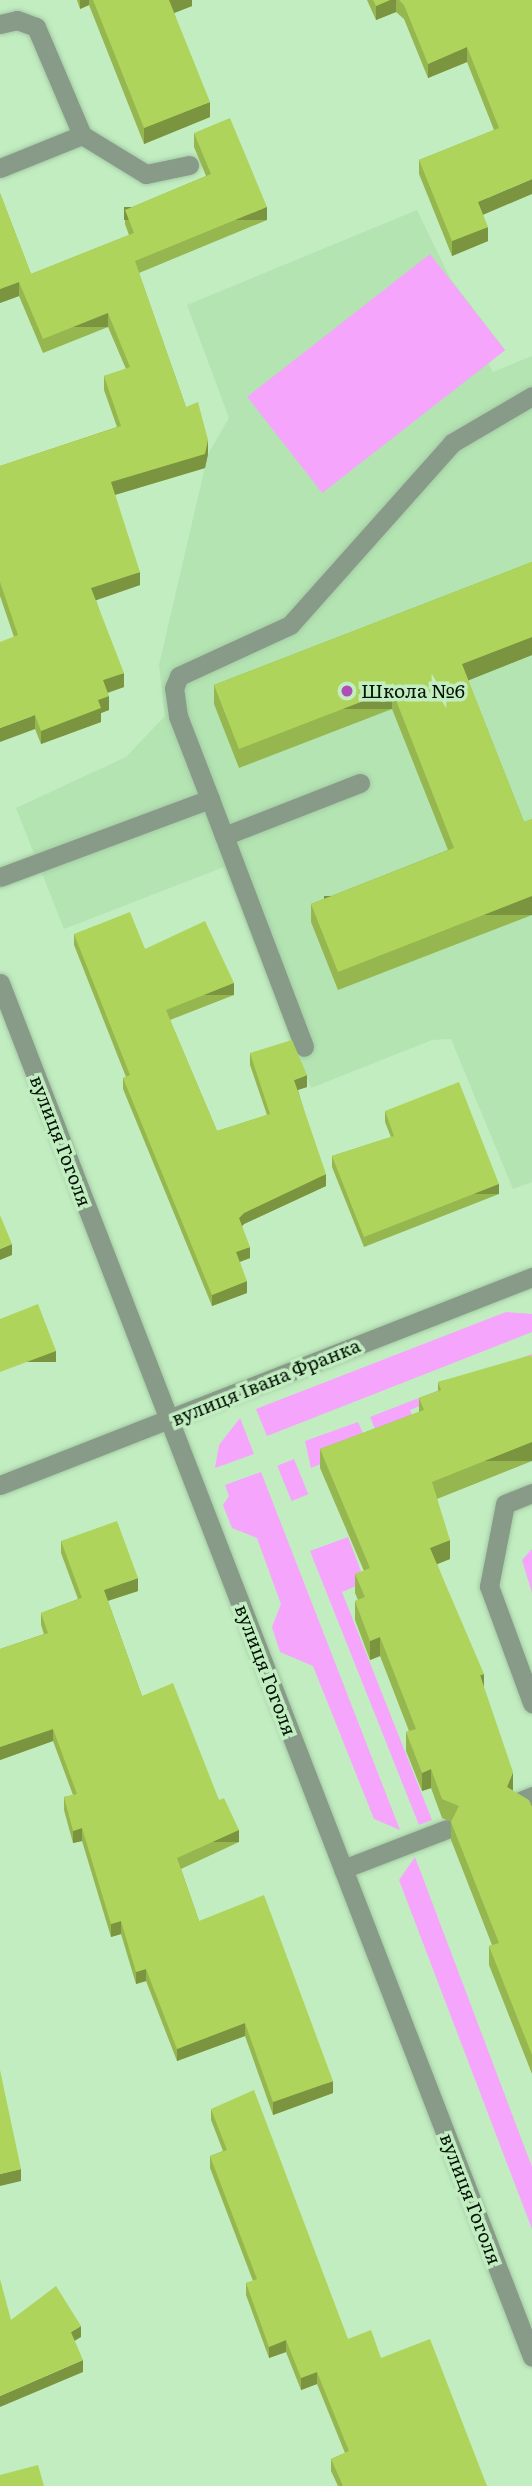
<!DOCTYPE html>
<meta charset="utf-8">
<style>
body{margin:0}
#map{position:relative;width:532px;height:2486px;overflow:hidden;background:#c2edc1;font-family:Literata,serif}
div>[style]{position:absolute}
[style*='--x']{left:calc(var(--x)*1px);top:calc(var(--y)*1px);width:calc(var(--w)*1px);rotate:calc(var(--a)*1deg)}
.built>*{inset:0;background:#b3e4b2}
.green>*{inset:0;background:#f6a5fc;transform-origin:0 0}
.roads{filter:drop-shadow(0 0 2px #a4caa3) drop-shadow(0 0 2px #a4caa3)}
.service>*{height:19px;margin:-9.5px;padding:0 9.5px;transform-origin:9.5px;border-radius:9.5px;background:#889a88}
.minor>*{height:19px;margin:-9.5px;padding:0 9.5px;transform-origin:9.5px;border-radius:9.5px;background:#889a88}
.wall>*{inset:0;background:#96b64f}
.shaded-wall>*{inset:0;background:#7a9440;transform-origin:0 0}
.building>*{inset:0;background:#aed45c}
.dots>*{width:19px;height:19px;translate:-50% -50%;box-sizing:border-box;border:4px solid #c2edc1;border-radius:50%}
span{translate:-50% -50%;white-space:nowrap;text-align:center;line-height:1.15;-webkit-text-stroke:7px #c2edc1;paint-order:stroke}
.poi-label{font-size:19px;color:#041305}
.left{translate:0 -50%;text-align:left}
.street-label{font-size:19px;color:#041305}
</style>
<div id="map">
<div class="built">
<div style="clip-path:polygon(417px 210px,450px 278px,505px 350px,488px 363px,493px 372px,532px 356px,532px 1182px,513px 1189px,451px 1039px,432px 1040px,311px 1088px,224px 867px,64px 929px,16px 808px,126px 757px,165px 716px,159px 665px,208px 454px,229px 418px,187px 305px)"></div>
</div>
<div class="green">
<div style="left:430px;top:254px;width:122px;height:232px;rotate:52deg"></div>
<div style="clip-path:polygon(506px 1312px,532px 1314px,532px 1332px,267px 1436px,256px 1409px)"></div>
<div style="clip-path:polygon(532px 1354px,532px 1361px,410px 1410px,417px 1428px,380px 1441px,370px 1417px)"></div>
<div style="clip-path:polygon(240px 1418px,254px 1454px,215px 1468px,219px 1445px)"></div>
<div style="clip-path:polygon(358px 1422px,368px 1445px,311px 1468px,305px 1441px)"></div>
<div style="left:294px;top:1459px;width:38px;height:18px;rotate:68deg"></div>
<div style="clip-path:polygon(261px 1472px,400px 1830px,374px 1819px,313px 1666px,280px 1652px,272px 1627px,281px 1604px,257px 1538px,232px 1528px,223px 1505px,229px 1496px,225px 1485px)"></div>
<div style="clip-path:polygon(348px 1537px,365px 1582px,342px 1592px,432px 1820px,419px 1825px,310px 1551px)"></div>
<div style="clip-path:polygon(532px 1549px,532px 1593px,522px 1560px)"></div>
<div style="clip-path:polygon(415px 1857px,532px 2167px,532px 2229px,399px 1880px)"></div>
</div>
<div class="roads">
<div class="service">
<div style="--x:0;--y:24;--w:17;--a:-13"></div>
<div style="--x:17;--y:20;--w:20;--a:20"></div>
<div style="--x:36;--y:27;--w:117;--a:66.9"></div>
<div style="--x:82;--y:135;--w:75;--a:31.4"></div>
<div style="--x:146;--y:174;--w:44;--a:-11.8"></div>
<div style="--x:0;--y:168;--w:88;--a:-21.9"></div>
<div style="--x:210;--y:799;--w:265;--a:69.2"></div>
<div style="--x:224;--y:836;--w:146;--a:-21.3"></div>
<div style="--x:0;--y:877;--w:224;--a:-20.4"></div>
<div style="--x:210;--y:799;--w:89;--a:-111.1"></div>
<div style="--x:178;--y:716;--w:28;--a:-98"></div>
<div style="--x:174;--y:688;--w:13;--a:-67"></div>
<div style="--x:179;--y:676;--w:122;--a:-24.7"></div>
<div style="--x:290;--y:625;--w:244;--a:-48.3"></div>
<div style="--x:452;--y:443;--w:93;--a:-30.4"></div>
<div style="--x:532;--y:1493;--w:29;--a:158"></div>
<div style="--x:505;--y:1504;--w:84;--a:101"></div>
<div style="--x:489;--y:1586;--w:125;--a:69.8"></div>
<div style="--x:518;--y:1802;--w:15;--a:-23"></div>
<div style="--x:343;--y:1869;--w:111;--a:-21"></div>
</div>
<div class="minor">
<div style="--x:0;--y:983;--w:1473;--a:68.83"></div>
<div style="--x:0;--y:1485;--w:571;--a:-21.35"></div>
</div>
</div>
<div class="wall">
<div style="clip-path:polygon(77px 0,192px 0,192px 6px,174px 13px,210px 117px,144px 144px,89px 5px,80px 9px)"></div>
<div style="clip-path:polygon(367px 0,532px 0,483px 215px,488px 241px,452px 256px,419px 174px,419px 160px,494px 130px,467px 62px,428px 78px,404px 19px,396px 12px,376px 20px)"></div>
<div style="clip-path:polygon(194px 133px,267px 220px,139px 273px,186px 407px,208px 454px,205px 468px,115px 495px,140px 585px,96px 600px,124px 687px,108px 693px,109px 710px,101px 713px,101px 722px,41px 744px,35px 729px,14px 637px,0 596px,0 466px,117px 427px,104px 390px,104px 376px,126px 369px,108px 327px,43px 353px,19px 296px,0 303px,0 193px,31px 274px,129px 235px,125px 224px,125px 210px,206px 176px,194px 147px)"></div>
<div style="clip-path:polygon(532px 562px,532px 655px,468px 680px,524px 822px,532px 819px,532px 915px,338px 990px,311px 922px,311px 904px,448px 850px,392px 709px,239px 768px,214px 704px,214px 685px)"></div>
<div style="clip-path:polygon(74px 934px,145px 949px,234px 995px,170px 1020px,217px 1131px,267px 1115px,250px 1065px,250px 1053px,307px 1087px,298px 1090px,326px 1186px,244px 1224px,242px 1226px,250px 1258px,240px 1262px,247px 1293px,212px 1306px,123px 1089px,123px 1078px,126px 1077px,74px 945px)"></div>
<div style="clip-path:polygon(385px 1111px,499px 1194px,364px 1247px,332px 1167px,332px 1156px,391px 1137px,385px 1122px)"></div>
<div style="clip-path:polygon(532px 1358px,532px 1461px,437px 1499px,450px 1559px,437px 1564px,484px 1689px,513px 1791px,532px 1807px,532px 2074px,489px 1965px,489px 1946px,492px 1945px,451px 1840px,451px 1822px,442px 1818px,431px 1788px,422px 1791px,406px 1751px,406px 1732px,409px 1731px,380px 1656px,370px 1660px,355px 1620px,355px 1601px,358px 1600px,355px 1593px,355px 1574px,364px 1571px,320px 1468px,320px 1449px,419px 1412px,419px 1398px,438px 1391px,438px 1382px)"></div>
<div style="clip-path:polygon(61px 1541px,138px 1591px,108px 1601px,142px 1696px,219px 1800px,239px 1842px,181px 1869px,199px 1921px,333px 2093px,273px 2115px,245px 2036px,177px 2061px,146px 1981px,136px 1984px,121px 1934px,111px 1937px,82px 1841px,73px 1843px,64px 1810px,64px 1797px,73px 1795px,53px 1741px,0 1760px,0 1649px,44px 1634px,41px 1625px,41px 1613px,78px 1599px,61px 1553px)"></div>
<div style="clip-path:polygon(211px 2109px,348px 2339px,381px 2358px,487px 2486px,338px 2486px,331px 2471px,331px 2459px,345px 2453px,317px 2384px,301px 2390px,286px 2352px,269px 2358px,246px 2295px,246px 2283px,253px 2281px,210px 2168px,210px 2156px,223px 2151px,211px 2120px)"></div>
</div>
<div class="shaded-wall">
<div style="clip-path:polygon(80px 0,89px 0,89px 5px,80px 9px)"></div>
<div style="clip-path:polygon(169px 0,192px 0,192px 6px,169px 15px)"></div>
<div style="clip-path:polygon(390px 0,396px 0,396px 12px,376px 20px,376px 6px)"></div>
<div style="clip-path:polygon(467px 47px,467px 62px,428px 78px,428px 64px)"></div>
<div style="clip-path:polygon(210px 102px,210px 117px,144px 144px,144px 128px)"></div>
<div style="clip-path:polygon(532px 179px,532px 194px,478px 217px,478px 202px)"></div>
<div style="left:267px;top:207px;width:13px;height:143px;rotate:90deg"></div>
<div style="clip-path:polygon(488px 227px,488px 241px,452px 256px,452px 241px)"></div>
<div style="clip-path:polygon(19px 282px,19px 296px,0 303px,0 289px)"></div>
<div style="left:108px;top:313px;width:14px;height:70px;rotate:90deg"></div>
<div style="clip-path:polygon(208px 440px,208px 454px,205px 468px,111px 496px,111px 482px)"></div>
<div style="clip-path:polygon(140px 572px,140px 585px,91px 602px,91px 588px)"></div>
<div style="clip-path:polygon(532px 637px,532px 655px,462px 683px,462px 664px)"></div>
<div style="clip-path:polygon(124px 673px,124px 687px,103px 694px,103px 680px)"></div>
<div style="left:392px;top:690px;width:19px;height:164px;rotate:90deg"></div>
<div style="clip-path:polygon(109px 696px,109px 710px,101px 713px,101px 722px,41px 744px,41px 731px,98px 700px)"></div>
<div style="clip-path:polygon(35px 715px,35px 729px,0 742px,0 728px)"></div>
<div style="left:532px;top:896px;width:19px;height:208px;rotate:90deg"></div>
<div style="left:234px;top:983px;width:12px;height:73px;rotate:90deg"></div>
<div style="clip-path:polygon(307px 1075px,307px 1087px,294px 1091px,294px 1080px)"></div>
<div style="clip-path:polygon(326px 1174px,326px 1186px,244px 1224px,239px 1229px,239px 1218px,244px 1213px)"></div>
<div style="left:499px;top:1184px;width:10px;height:145px;rotate:90deg"></div>
<div style="clip-path:polygon(12px 1244px,12px 1255px,0 1260px,0 1249px)"></div>
<div style="clip-path:polygon(250px 1247px,250px 1258px,236px 1263px,236px 1252px)"></div>
<div style="clip-path:polygon(247px 1281px,247px 1293px,212px 1306px,212px 1295px)"></div>
<div style="left:56px;top:1351px;width:11px;height:60px;rotate:90deg"></div>
<div style="left:532px;top:1442px;width:19px;height:108px;rotate:90deg"></div>
<div style="clip-path:polygon(450px 1540px,450px 1559px,430px 1567px,430px 1548px)"></div>
<div style="clip-path:polygon(138px 1578px,138px 1591px,104px 1602px,104px 1590px)"></div>
<div style="clip-path:polygon(380px 1637px,380px 1656px,370px 1660px,370px 1641px)"></div>
<div style="clip-path:polygon(484px 1674px,484px 1692px,480px 1675px)"></div>
<div style="clip-path:polygon(53px 1729px,53px 1741px,0 1760px,0 1747px)"></div>
<div style="clip-path:polygon(431px 1769px,431px 1788px,422px 1791px,422px 1773px)"></div>
<div style="clip-path:polygon(513px 1772px,513px 1791px,507px 1787px)"></div>
<div style="clip-path:polygon(82px 1828px,82px 1841px,73px 1843px,73px 1831px)"></div>
<div style="left:239px;top:1830px;width:12px;height:68px;rotate:90deg"></div>
<div style="clip-path:polygon(121px 1921px,121px 1934px,111px 1937px,111px 1924px)"></div>
<div style="clip-path:polygon(146px 1969px,146px 1981px,136px 1984px,136px 1972px)"></div>
<div style="clip-path:polygon(245px 2023px,245px 2036px,177px 2061px,177px 2049px)"></div>
<div style="clip-path:polygon(333px 2081px,333px 2093px,273px 2115px,273px 2102px)"></div>
<div style="clip-path:polygon(21px 2169px,21px 2181px,0 2186px,0 2174px)"></div>
<div style="clip-path:polygon(81px 2326px,81px 2337px,71px 2343px,71px 2332px)"></div>
<div style="clip-path:polygon(286px 2340px,286px 2352px,269px 2358px,269px 2347px)"></div>
<div style="clip-path:polygon(83px 2360px,83px 2372px,0 2407px,0 2396px)"></div>
<div style="clip-path:polygon(317px 2372px,317px 2384px,301px 2390px,301px 2378px)"></div>
</div>
<div class="building">
<div style="clip-path:polygon(93px 0,169px 0,210px 102px,144px 128px)"></div>
<div style="clip-path:polygon(373px 0,390px 0,376px 6px)"></div>
<div style="clip-path:polygon(399px 0,532px 0,532px 179px,478px 202px,488px 227px,452px 241px,419px 160px,499px 128px,467px 47px,428px 64px,404px 5px)"></div>
<div style="clip-path:polygon(230px 118px,267px 207px,135px 261px,186px 407px,198px 402px,208px 440px,205px 454px,111px 482px,140px 572px,91px 588px,124px 673px,103px 680px,109px 696px,98px 700px,101px 708px,41px 731px,35px 715px,0 728px,0 642px,18px 635px,0 582px,0 466px,121px 426px,104px 376px,130px 367px,108px 313px,43px 339px,19px 282px,0 289px,0 193px,31px 274px,134px 233px,125px 210px,211px 174px,194px 133px)"></div>
<div style="clip-path:polygon(532px 562px,532px 637px,462px 664px,524px 822px,532px 819px,532px 896px,338px 972px,311px 904px,454px 848px,392px 690px,239px 749px,214px 685px)"></div>
<div style="clip-path:polygon(130px 912px,145px 949px,205px 921px,234px 983px,166px 1010px,217px 1131px,270px 1114px,250px 1053px,292px 1040px,307px 1075px,294px 1080px,326px 1174px,244px 1213px,239px 1218px,250px 1247px,236px 1252px,247px 1281px,212px 1295px,123px 1078px,130px 1075px,74px 934px)"></div>
<div style="clip-path:polygon(459px 1082px,499px 1184px,364px 1237px,332px 1156px,394px 1136px,385px 1111px)"></div>
<div style="clip-path:polygon(0 1215px,12px 1244px,0 1249px)"></div>
<div style="clip-path:polygon(38px 1304px,56px 1351px,0 1372px,0 1319px)"></div>
<div style="clip-path:polygon(531px 1355px,532px 1358px,532px 1442px,432px 1482px,450px 1540px,430px 1548px,484px 1674px,480px 1675px,513px 1772px,507px 1787px,529px 1800px,532px 1807px,532px 2055px,489px 1946px,499px 1943px,451px 1822px,459px 1806px,442px 1799px,431px 1769px,422px 1773px,406px 1732px,416px 1729px,380px 1637px,370px 1641px,355px 1601px,365px 1597px,355px 1574px,370px 1568px,320px 1449px,424px 1410px,419px 1398px,441px 1390px,438px 1382px)"></div>
<div style="clip-path:polygon(117px 1521px,138px 1578px,104px 1590px,142px 1696px,173px 1683px,219px 1800px,224px 1798px,239px 1830px,177px 1858px,199px 1921px,264px 1895px,333px 2081px,273px 2102px,245px 2023px,177px 2049px,146px 1969px,136px 1972px,121px 1921px,111px 1924px,82px 1828px,73px 1831px,64px 1797px,77px 1794px,53px 1729px,0 1747px,0 1649px,48px 1633px,41px 1613px,100px 1591px,82px 1598px,61px 1541px)"></div>
<div style="clip-path:polygon(0 2070px,21px 2169px,0 2174px)"></div>
<div style="clip-path:polygon(254px 2090px,348px 2339px,371px 2330px,381px 2358px,430px 2339px,487px 2486px,343px 2486px,331px 2459px,349px 2451px,317px 2372px,301px 2378px,286px 2340px,269px 2347px,246px 2283px,257px 2279px,210px 2156px,227px 2150px,211px 2109px)"></div>
<div style="clip-path:polygon(0 2279px,11px 2320px,56px 2286px,81px 2326px,71px 2332px,83px 2360px,0 2396px)"></div>
<div style="clip-path:polygon(38px 2465px,44px 2486px,0 2486px,0 2475px)"></div>
</div>
<div class="dots">
<div style="left:347px;top:691px;background:#ae4eb6"></div>
</div>
<div class="poi-label">
<span class="left" style="left:361px;top:691px">Школа №6</span>
</div>
<div class="street-label">
<span style="left:61px;top:1141px;rotate:69deg">вулиця Гоголя</span>
<span style="left:266px;top:1382px;rotate:-22deg">вулиця Івана Франка</span>
<span style="left:266px;top:1670px;rotate:69deg">вулиця Гоголя</span>
<span style="left:471px;top:2199px;rotate:69deg">вулиця Гоголя</span>
</div>
</div>
